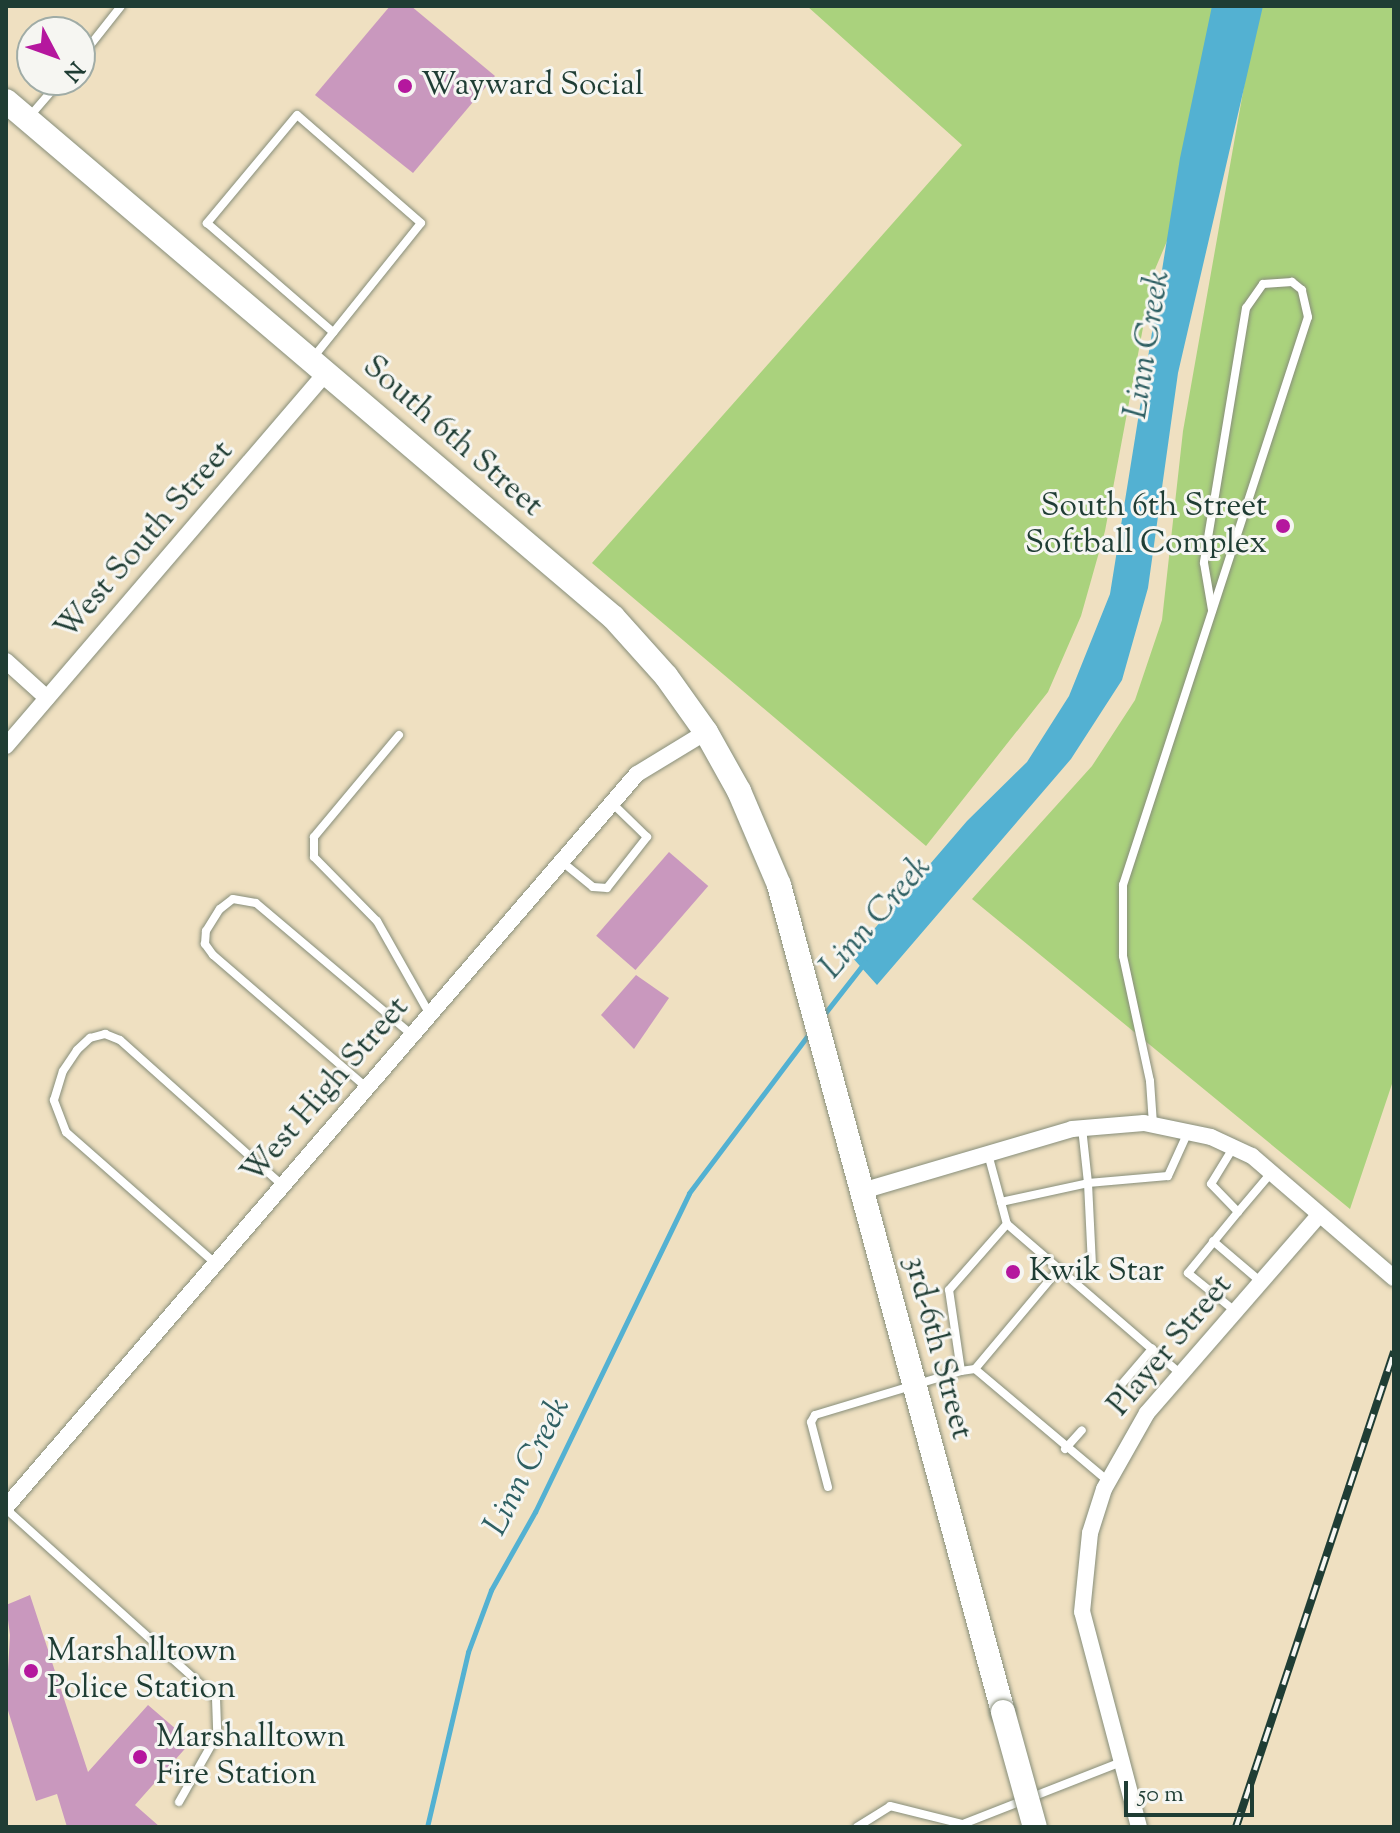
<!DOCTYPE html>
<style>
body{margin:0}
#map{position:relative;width:1400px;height:1833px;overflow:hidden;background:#efe0c1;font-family:"Sorts Mill Goudy",serif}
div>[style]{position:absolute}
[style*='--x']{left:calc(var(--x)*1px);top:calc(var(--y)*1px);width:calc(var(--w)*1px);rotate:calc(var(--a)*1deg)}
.green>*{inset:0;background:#aad27d}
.water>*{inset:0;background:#53b1d2}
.stream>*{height:5px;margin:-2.5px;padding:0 2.5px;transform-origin:2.5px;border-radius:2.5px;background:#53b1d2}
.building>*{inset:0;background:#c998be;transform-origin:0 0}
.roads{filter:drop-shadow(0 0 2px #878e7a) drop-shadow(0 0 2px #878e7a)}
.service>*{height:8px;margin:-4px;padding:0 4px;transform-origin:4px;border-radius:4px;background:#fff}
.minor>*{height:16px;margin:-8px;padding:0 8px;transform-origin:8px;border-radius:8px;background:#fff}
.secondary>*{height:24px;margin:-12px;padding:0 12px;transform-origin:12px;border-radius:12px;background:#fff}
.rail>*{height:8px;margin-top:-4px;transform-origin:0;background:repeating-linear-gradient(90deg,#f6f6f2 0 15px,#1f3d34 0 30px);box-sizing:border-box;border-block:2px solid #1f3d34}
.bridges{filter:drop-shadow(0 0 2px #878e7a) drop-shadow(0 0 2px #878e7a)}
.secondary-bridge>*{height:24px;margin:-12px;padding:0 12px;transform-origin:12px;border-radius:12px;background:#fff}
.dots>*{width:22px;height:22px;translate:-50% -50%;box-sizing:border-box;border:4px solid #f6f6f2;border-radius:50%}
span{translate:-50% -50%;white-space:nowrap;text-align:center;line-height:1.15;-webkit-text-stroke:6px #f6f6f2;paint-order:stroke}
.poi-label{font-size:32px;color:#1f3d34}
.left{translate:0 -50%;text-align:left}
.right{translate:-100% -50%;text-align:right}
.street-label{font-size:32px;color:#1f3d34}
.water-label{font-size:34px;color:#2f6063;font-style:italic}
.frame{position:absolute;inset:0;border:8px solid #1f3d34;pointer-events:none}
.north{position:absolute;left:16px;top:16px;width:80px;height:80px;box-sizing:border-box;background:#f6f6f2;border:2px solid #a0aca6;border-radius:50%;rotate:131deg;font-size:22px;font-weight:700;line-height:32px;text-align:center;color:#1f3d34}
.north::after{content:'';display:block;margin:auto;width:28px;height:36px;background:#b5179e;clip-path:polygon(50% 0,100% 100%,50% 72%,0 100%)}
.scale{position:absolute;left:1124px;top:1781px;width:130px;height:36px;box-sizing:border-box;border:4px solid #1f3d34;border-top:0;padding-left:10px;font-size:24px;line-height:28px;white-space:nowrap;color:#1f3d34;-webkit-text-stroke:6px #f6f6f2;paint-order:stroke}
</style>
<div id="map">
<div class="green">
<div style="clip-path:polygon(807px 6px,1394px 6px,1394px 1078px,1350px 1209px,972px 899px,1092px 766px,1135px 700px,1162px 620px,1183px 431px,1252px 41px,1153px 274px,1105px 531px,1081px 616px,1048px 692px,926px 846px,592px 563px,962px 145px)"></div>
</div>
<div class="water">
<div style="clip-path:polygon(1212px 6px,1263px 6px,1178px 373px,1148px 588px,1122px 680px,1071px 759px,877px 985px,851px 956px,967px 821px,1027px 762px,1069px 696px,1110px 594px,1180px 158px)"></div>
</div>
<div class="stream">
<div style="--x:822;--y:1017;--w:70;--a:-52"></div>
<div style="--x:427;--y:1827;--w:180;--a:-76.8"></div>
<div style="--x:468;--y:1652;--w:66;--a:-69.6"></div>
<div style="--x:491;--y:1590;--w:90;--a:-60.6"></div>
<div style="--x:535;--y:1512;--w:354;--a:-64.2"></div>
<div style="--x:689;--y:1193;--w:203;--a:-53"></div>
</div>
<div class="building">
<div style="clip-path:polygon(390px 6px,411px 6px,495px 76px,413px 173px,315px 95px)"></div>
<div style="left:669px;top:852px;width:52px;height:111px;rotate:41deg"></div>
<div style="clip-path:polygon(636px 975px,669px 998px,634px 1049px,601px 1015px)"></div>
<div style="clip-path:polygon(30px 1595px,88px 1772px,148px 1705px,191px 1742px,135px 1805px,160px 1827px,67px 1827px,57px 1794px,36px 1801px,6px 1704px,10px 1635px,6px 1605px)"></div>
</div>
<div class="roads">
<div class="service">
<div style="--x:80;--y:58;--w:66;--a:-51.7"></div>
<div style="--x:30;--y:116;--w:48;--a:-49.3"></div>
<div style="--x:312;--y:359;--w:174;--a:-51.3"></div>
<div style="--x:421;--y:223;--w:164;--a:-138.9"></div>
<div style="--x:297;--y:115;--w:141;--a:129.8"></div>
<div style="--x:207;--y:223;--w:167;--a:40.9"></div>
<div style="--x:399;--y:735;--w:133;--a:129.8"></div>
<div style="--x:314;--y:837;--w:20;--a:90"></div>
<div style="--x:314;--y:857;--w:90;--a:45.5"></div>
<div style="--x:377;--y:921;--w:106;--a:60.5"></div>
<div style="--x:561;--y:861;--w:41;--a:39.1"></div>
<div style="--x:593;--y:887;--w:14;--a:4"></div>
<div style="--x:607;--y:888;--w:65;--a:-51.9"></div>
<div style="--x:647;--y:837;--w:49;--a:-135.8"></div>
<div style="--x:366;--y:1087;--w:202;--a:-139.2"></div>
<div style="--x:213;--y:955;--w:14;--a:-126"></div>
<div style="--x:205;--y:944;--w:13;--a:-86"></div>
<div style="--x:206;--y:931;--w:26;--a:-58"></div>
<div style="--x:220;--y:909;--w:16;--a:-38"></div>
<div style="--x:233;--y:899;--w:23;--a:10"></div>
<div style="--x:256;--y:903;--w:203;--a:40.2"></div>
<div style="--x:1153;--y:1124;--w:43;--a:-94"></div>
<div style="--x:1150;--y:1081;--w:128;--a:-102.2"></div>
<div style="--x:1123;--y:956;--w:71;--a:-90"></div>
<div style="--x:1123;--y:885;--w:597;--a:-71.96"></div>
<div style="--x:1308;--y:317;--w:28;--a:-103"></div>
<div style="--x:1302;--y:290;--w:13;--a:-141"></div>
<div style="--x:1292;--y:282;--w:29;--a:176"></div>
<div style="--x:1263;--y:284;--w:29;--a:125"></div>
<div style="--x:1246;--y:308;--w:258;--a:99.4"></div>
<div style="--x:1204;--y:563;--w:48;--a:80.3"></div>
<div style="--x:1233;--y:1148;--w:42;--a:121.4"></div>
<div style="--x:1211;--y:1184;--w:39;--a:46"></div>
<div style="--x:1238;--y:1212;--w:79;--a:129.3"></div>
<div style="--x:1188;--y:1273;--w:60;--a:39"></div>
<div style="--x:988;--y:1154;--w:50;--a:74.8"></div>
<div style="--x:1001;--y:1202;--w:89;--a:-12.3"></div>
<div style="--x:1088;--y:1183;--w:55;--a:-96.2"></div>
<div style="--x:1001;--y:1202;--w:23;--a:75"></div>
<div style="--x:1007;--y:1224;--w:230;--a:40.8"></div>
<div style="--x:1238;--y:1212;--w:51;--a:-49.8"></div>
<div style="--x:1213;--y:1241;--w:63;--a:40.5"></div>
<div style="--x:215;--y:1263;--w:198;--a:-138.7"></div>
<div style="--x:66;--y:1132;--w:34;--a:-111"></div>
<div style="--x:54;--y:1100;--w:30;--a:-73"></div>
<div style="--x:63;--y:1071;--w:25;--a:-56"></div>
<div style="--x:77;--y:1050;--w:18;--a:-43"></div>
<div style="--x:90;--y:1038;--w:16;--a:-15"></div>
<div style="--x:105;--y:1034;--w:16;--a:22"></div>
<div style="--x:120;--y:1040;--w:217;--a:41.8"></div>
<div style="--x:1092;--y:1265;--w:82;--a:-92.8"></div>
<div style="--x:1088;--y:1183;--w:80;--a:-5"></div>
<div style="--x:1168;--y:1176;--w:48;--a:-65.6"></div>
<div style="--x:975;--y:1369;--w:131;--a:-50"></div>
<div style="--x:961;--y:1371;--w:14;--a:-8"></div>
<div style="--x:975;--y:1369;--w:174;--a:40.1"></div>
<div style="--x:1121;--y:1385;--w:48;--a:-49.3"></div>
<div style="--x:1065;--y:1449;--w:25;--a:-48"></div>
<div style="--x:828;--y:1487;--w:67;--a:-104.7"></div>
<div style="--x:811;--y:1422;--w:8;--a:-60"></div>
<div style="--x:815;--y:1415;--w:152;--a:-16.8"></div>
<div style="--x:961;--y:1371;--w:82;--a:-98.4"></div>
<div style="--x:949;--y:1290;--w:88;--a:-48.7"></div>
<div style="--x:6;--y:1509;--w:283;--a:42"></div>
<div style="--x:216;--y:1698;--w:37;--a:88"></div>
<div style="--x:217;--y:1735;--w:77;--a:119.6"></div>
<div style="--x:857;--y:1827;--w:39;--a:-32"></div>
<div style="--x:890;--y:1806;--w:75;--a:13.9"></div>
<div style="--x:963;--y:1824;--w:168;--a:-21.4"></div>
</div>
<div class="minor">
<div style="--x:6;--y:661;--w:55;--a:42.1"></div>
<div style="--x:6;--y:746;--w:492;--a:-49.4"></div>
<div style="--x:862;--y:1191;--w:219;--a:-16.4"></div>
<div style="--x:1072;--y:1129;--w:72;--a:-4.8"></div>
<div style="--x:1144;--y:1123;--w:68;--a:11.8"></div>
<div style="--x:1211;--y:1137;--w:45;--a:24.9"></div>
<div style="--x:1252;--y:1156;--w:187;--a:40.7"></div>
<div style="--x:6;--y:1507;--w:967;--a:-49.28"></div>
<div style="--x:637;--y:774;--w:81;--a:-31.3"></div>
<div style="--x:1139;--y:1827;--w:222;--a:-104.8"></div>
<div style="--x:1082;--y:1612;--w:79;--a:-84.2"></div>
<div style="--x:1090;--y:1533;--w:46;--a:-72.3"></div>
<div style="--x:1104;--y:1489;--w:87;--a:-60.5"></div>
<div style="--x:1147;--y:1413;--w:262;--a:-49"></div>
</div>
<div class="secondary">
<div style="--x:6;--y:101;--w:797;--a:40.37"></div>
<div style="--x:613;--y:617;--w:79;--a:48.1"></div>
<div style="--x:666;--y:676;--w:69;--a:54.5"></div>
<div style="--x:706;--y:732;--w:68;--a:60.8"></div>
<div style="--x:739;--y:791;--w:102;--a:66.9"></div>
<div style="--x:779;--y:885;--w:857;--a:74.84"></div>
</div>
</div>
<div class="rail">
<div style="--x:1236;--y:1827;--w:501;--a:-71.6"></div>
</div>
<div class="bridges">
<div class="secondary-bridge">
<div style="--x:1003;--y:1712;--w:119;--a:74.5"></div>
</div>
</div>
<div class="dots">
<div style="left:405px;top:86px;background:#b5179e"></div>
<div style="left:1283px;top:526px;background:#b5179e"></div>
<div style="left:1013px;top:1272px;background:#b5179e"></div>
<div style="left:31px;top:1671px;background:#b5179e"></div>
<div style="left:140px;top:1757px;background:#b5179e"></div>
</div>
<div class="poi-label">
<span class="left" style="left:421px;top:86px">Wayward Social</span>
<span class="right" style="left:1267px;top:526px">South 6th Street<br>Softball Complex</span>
<span class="left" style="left:1029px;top:1272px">Kwik Star</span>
<span class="left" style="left:47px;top:1671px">Marshalltown<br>Police Station</span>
<span class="left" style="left:156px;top:1757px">Marshalltown<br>Fire Station</span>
</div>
<div class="street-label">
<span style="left:452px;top:437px;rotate:41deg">South 6th Street</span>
<span style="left:145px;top:541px;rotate:-49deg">West South Street</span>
<span style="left:326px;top:1091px;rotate:-49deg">West High Street</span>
<span style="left:1171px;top:1346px;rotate:-50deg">Player Street</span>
<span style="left:937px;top:1348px;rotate:75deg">3rd-6th Street</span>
</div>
<div class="water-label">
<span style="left:1148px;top:345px;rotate:-81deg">Linn Creek</span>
<span style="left:876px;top:918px;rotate:-49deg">Linn Creek</span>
<span style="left:528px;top:1467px;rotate:-63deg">Linn Creek</span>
</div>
<div class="frame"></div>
<div class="north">N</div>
<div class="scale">50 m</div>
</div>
